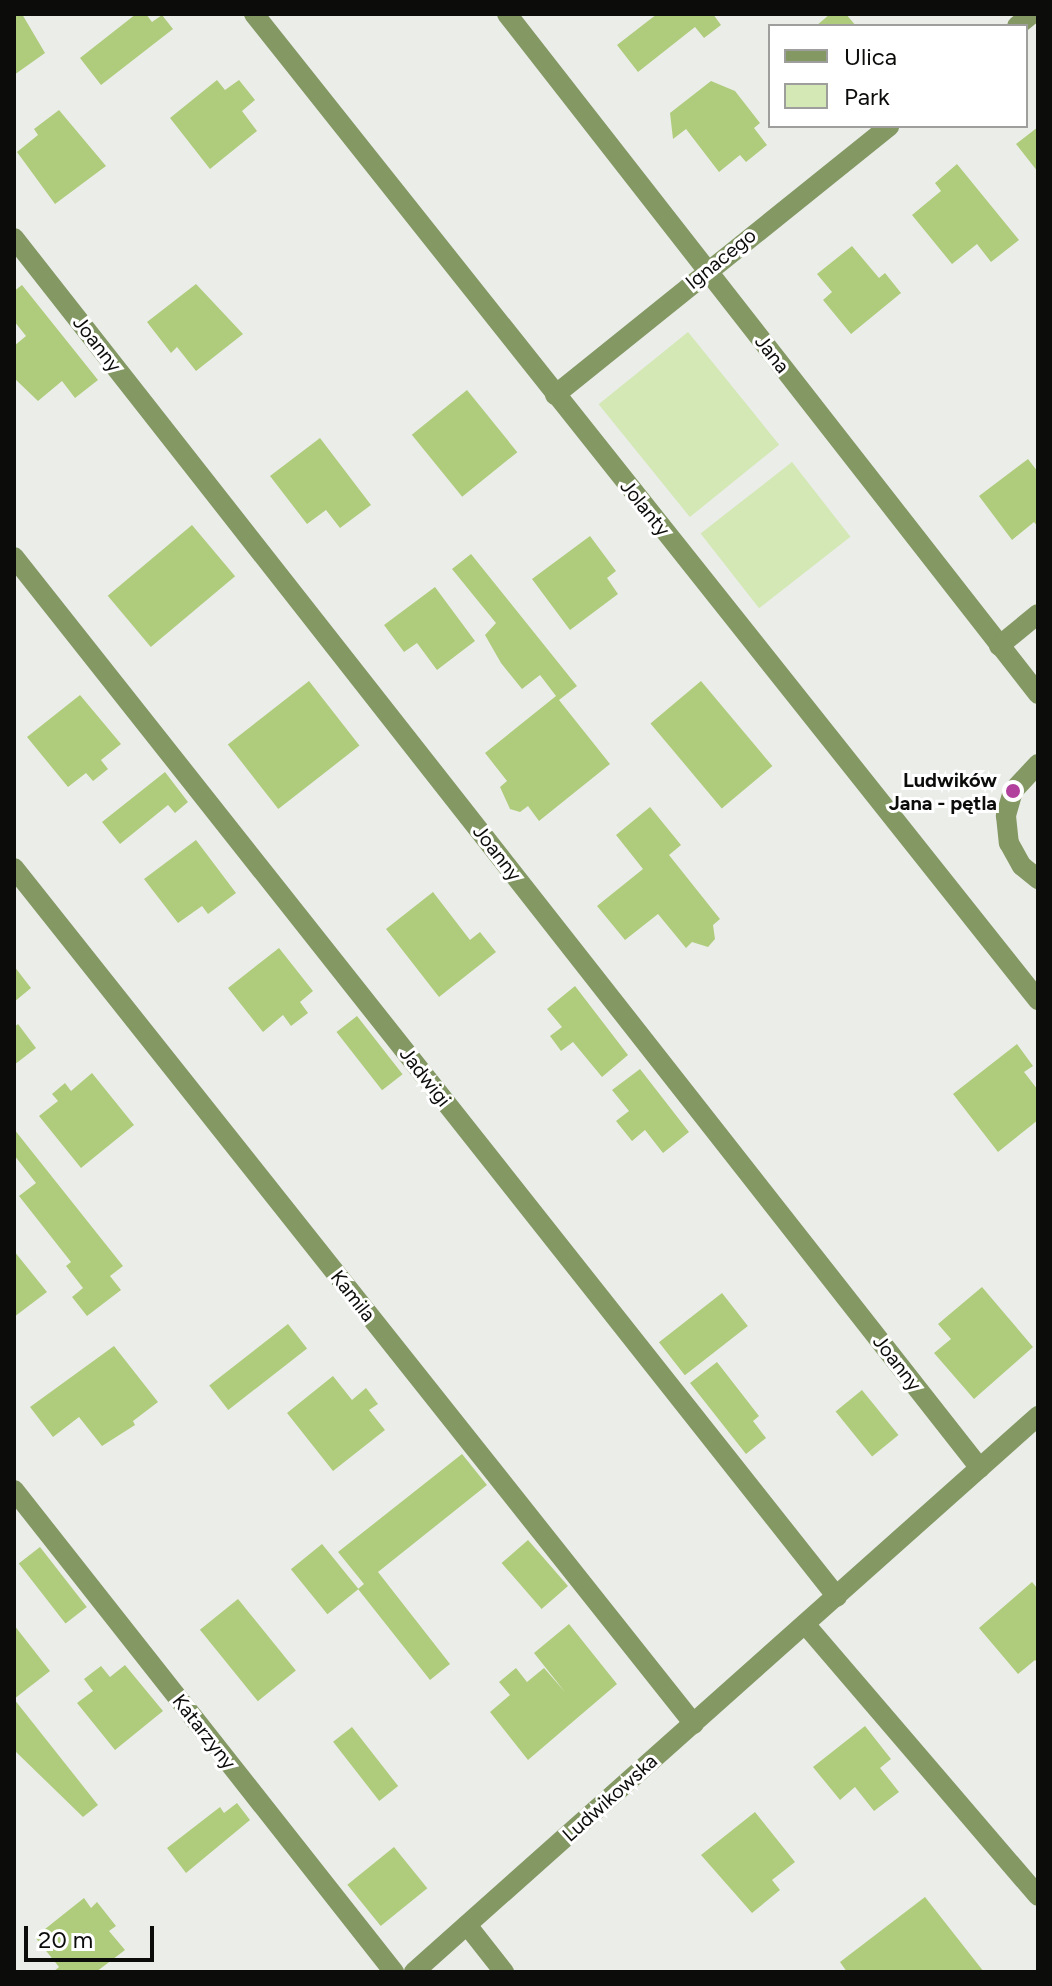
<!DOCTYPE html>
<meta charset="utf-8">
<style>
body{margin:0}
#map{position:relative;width:1052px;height:1986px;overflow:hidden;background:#ebede9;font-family:Figtree,sans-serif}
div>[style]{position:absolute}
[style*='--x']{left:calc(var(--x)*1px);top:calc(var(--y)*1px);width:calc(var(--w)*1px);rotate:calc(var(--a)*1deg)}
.green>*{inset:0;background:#d4e8b5;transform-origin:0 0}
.building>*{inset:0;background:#afcc7c;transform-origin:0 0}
.service>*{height:20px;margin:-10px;padding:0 10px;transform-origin:10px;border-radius:10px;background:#849864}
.minor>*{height:20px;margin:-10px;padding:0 10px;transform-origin:10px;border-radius:10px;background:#849864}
.tertiary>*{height:20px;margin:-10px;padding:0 10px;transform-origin:10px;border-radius:10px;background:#849864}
.dots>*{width:22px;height:22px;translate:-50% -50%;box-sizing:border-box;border:4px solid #fff;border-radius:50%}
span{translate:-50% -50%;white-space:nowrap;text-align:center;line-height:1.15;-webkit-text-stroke:6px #fff;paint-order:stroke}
.street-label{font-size:20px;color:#0c0d0b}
.poi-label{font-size:20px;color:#0c0d0b;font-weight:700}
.right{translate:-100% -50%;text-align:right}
.frame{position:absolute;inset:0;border:16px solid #0c0d0b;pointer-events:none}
.legend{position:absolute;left:768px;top:24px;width:260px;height:104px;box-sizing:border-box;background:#fff;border:2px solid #9e9e9d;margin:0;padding:10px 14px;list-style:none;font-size:24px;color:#0c0d0b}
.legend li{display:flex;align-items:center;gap:16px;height:40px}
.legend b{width:40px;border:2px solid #9e9e9d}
.scale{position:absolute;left:24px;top:1926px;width:130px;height:36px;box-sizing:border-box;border:4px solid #0c0d0b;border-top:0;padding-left:10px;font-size:24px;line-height:28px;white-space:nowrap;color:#0c0d0b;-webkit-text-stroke:6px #fff;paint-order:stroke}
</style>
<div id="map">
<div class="green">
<div style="left:688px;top:332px;width:145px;height:115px;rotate:51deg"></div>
<div style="left:792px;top:462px;width:95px;height:116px;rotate:52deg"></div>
</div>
<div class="building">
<div style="clip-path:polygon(14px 14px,22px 14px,45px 53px,14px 75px)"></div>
<div style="clip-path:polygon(136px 14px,146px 14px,152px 22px,162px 15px,173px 29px,101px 85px,80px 58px)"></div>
<div style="clip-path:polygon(657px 14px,713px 14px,721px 25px,704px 38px,695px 27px,638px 72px,617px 45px)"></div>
<div style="clip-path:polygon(830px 14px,846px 14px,856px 26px,816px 26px)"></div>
<div style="clip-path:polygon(217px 80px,225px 90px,239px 80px,255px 100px,242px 111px,257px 131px,210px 169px,170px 118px)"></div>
<div style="clip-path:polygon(711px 81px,735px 91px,760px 123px,754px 128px,767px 145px,746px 162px,740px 155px,719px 172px,686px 129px,673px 139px,670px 113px)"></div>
<div style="clip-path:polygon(59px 110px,106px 166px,55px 204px,17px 152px,38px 135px,34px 129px)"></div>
<div style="clip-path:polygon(1038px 127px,1038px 172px,1016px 144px)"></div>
<div style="clip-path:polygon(957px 164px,1019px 240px,991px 262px,977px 244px,952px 264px,912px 215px,941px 191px,935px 183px)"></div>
<div style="clip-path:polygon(852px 246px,879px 278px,885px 273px,901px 293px,851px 334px,823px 300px,832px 292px,817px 274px)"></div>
<div style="clip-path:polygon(196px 284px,243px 334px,196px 371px,177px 347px,171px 353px,147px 322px)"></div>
<div style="clip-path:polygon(22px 285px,98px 380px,75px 398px,62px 381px,38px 401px,14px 378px,14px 346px,26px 336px,14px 321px,14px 291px)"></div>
<div style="left:467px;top:390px;width:80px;height:71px;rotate:51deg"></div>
<div style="clip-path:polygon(320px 438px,371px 505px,340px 528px,326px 510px,307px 524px,270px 476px)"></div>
<div style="clip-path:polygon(1028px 459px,1038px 472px,1038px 527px,1034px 522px,1012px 540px,979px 496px)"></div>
<div style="left:192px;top:525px;width:67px;height:110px;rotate:50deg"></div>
<div style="clip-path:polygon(590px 536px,616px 571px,607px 578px,618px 594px,570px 630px,532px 579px)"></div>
<div style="clip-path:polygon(471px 554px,577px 686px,559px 700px,610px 764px,539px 821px,528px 806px,520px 812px,510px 809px,500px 787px,507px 781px,485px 753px,556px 696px,540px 675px,522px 689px,501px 663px,485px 635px,496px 623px,452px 569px)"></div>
<div style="clip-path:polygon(435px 587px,475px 641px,437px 670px,417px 643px,404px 652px,384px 625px)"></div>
<div style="left:309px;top:681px;width:82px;height:103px;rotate:52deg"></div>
<div style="left:701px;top:681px;width:111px;height:66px;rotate:50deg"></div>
<div style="clip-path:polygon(80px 695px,121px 744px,101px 760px,108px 769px,93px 781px,86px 773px,68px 787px,27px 737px)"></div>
<div style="clip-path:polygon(165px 772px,188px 802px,175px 813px,168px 805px,120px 844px,102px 822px)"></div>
<div style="clip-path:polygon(650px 807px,681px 845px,669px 855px,720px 919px,713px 925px,715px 939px,708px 947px,692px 942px,686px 948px,658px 914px,625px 940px,597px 906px,643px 869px,616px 835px)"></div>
<div style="clip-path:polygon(196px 840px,236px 893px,208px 914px,202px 906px,178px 923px,144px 879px)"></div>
<div style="clip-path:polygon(433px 892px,470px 940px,480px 932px,496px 952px,439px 997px,386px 929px)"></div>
<div style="clip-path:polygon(279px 948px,313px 991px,300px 1002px,308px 1013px,291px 1026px,283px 1015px,263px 1032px,228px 988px)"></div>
<div style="clip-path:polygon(14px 966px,31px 988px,14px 1002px)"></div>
<div style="clip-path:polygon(575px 986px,628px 1055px,602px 1077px,573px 1042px,561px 1051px,550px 1036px,562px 1027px,547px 1009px)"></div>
<div style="left:357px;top:1016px;width:74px;height:26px;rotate:52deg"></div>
<div style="clip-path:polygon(18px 1024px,36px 1048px,14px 1065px,14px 1027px)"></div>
<div style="clip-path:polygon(1017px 1044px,1033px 1066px,1024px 1072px,1038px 1090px,1038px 1120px,998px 1152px,953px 1094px)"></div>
<div style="clip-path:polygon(640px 1069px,689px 1132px,663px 1153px,645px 1130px,632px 1141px,616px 1121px,629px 1111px,612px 1090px)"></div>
<div style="clip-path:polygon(92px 1073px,134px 1125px,81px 1168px,39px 1116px,58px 1101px,52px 1094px,65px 1083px,71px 1091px)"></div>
<div style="clip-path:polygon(14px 1129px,123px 1266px,110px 1276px,121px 1290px,87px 1316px,72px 1297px,83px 1288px,66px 1266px,71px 1262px,19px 1196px,36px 1183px,14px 1155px)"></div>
<div style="clip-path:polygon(14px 1251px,47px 1292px,14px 1317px)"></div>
<div style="clip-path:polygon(982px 1287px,1033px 1347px,974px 1399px,934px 1353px,951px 1339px,938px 1324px)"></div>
<div style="left:722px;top:1293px;width:42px;height:80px;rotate:52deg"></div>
<div style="left:288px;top:1324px;width:31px;height:100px;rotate:52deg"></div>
<div style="clip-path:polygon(114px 1346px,158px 1402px,133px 1421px,135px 1425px,102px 1446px,79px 1417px,53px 1437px,30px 1407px)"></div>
<div style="clip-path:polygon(717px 1362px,759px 1416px,753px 1421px,766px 1438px,746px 1454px,690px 1383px)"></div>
<div style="clip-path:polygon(333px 1376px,352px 1400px,366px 1388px,378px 1404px,369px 1410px,385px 1430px,333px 1471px,287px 1413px)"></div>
<div style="left:862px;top:1390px;width:58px;height:34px;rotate:51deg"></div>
<div style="clip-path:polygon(462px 1454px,487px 1485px,378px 1572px,450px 1664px,430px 1680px,358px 1589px,364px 1584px,338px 1552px)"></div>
<div style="left:528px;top:1540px;width:61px;height:35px;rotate:49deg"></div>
<div style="left:322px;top:1544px;width:58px;height:40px;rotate:51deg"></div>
<div style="left:40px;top:1547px;width:76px;height:27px;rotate:52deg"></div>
<div style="clip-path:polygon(1032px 1582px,1038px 1589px,1038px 1663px,1035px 1660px,1018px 1674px,979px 1628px)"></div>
<div style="left:238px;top:1599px;width:92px;height:49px;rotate:51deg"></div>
<div style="clip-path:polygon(569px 1624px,617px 1684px,528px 1760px,490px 1712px,510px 1695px,499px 1682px,516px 1668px,527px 1682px,544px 1668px,565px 1692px,534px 1653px)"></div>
<div style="clip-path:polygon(14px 1625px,50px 1671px,14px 1699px)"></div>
<div style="clip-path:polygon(125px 1665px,163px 1711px,115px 1750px,77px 1703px,93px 1691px,84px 1679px,101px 1666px,110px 1677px)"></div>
<div style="clip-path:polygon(14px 1699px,98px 1805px,83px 1817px,14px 1750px)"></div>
<div style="clip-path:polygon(865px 1726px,891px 1759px,880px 1768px,899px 1792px,874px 1811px,855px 1787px,840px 1800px,813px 1767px)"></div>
<div style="left:352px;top:1727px;width:75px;height:24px;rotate:52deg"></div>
<div style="clip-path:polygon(237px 1803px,250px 1820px,186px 1873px,167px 1848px,220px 1807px,224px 1813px)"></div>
<div style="clip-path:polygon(755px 1812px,795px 1862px,772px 1880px,780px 1890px,752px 1913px,701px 1855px)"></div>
<div style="left:394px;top:1847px;width:53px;height:60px;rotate:51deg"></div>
<div style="clip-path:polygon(925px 1897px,984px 1972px,847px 1972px,840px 1962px)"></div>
<div style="clip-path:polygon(84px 1898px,91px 1908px,97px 1902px,116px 1926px,109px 1931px,125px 1950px,96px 1972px,53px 1972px,59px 1967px,35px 1937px)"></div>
</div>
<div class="service">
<div style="--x:1038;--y:764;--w:37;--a:133"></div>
<div style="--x:1013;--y:791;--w:26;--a:106"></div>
<div style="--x:1006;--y:816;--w:27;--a:84"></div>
<div style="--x:1009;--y:843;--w:26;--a:61"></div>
<div style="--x:1022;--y:866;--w:21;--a:39"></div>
</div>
<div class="minor">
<div style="--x:254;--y:14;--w:1260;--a:51.51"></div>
<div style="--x:507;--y:14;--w:863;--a:52.01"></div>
<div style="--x:1017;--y:26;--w:19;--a:-39"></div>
<div style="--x:14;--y:238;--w:1564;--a:51.86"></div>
<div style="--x:555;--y:395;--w:429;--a:-38.8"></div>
<div style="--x:14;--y:557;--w:1326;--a:51.64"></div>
<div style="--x:999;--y:646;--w:50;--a:-39.4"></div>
<div style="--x:14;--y:868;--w:1093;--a:51.54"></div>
<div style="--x:14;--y:1490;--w:614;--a:51.75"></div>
<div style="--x:805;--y:1624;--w:358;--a:49.4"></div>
<div style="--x:467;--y:1925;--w:60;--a:51.8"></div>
</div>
<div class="tertiary">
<div style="--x:414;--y:1972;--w:836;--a:-41.7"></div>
</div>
<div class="dots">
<div style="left:1013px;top:791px;background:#b1419d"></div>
</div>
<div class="street-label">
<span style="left:721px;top:259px;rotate:-39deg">Ignacego</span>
<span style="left:97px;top:344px;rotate:52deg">Joanny</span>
<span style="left:772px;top:354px;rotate:52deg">Jana</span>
<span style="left:645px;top:508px;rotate:51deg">Jolanty</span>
<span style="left:497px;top:853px;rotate:52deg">Joanny</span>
<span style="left:425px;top:1077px;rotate:52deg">Jadwigi</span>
<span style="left:353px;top:1296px;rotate:52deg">Kamila</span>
<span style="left:897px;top:1363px;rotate:52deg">Joanny</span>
<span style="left:204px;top:1732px;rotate:52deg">Katarzyny</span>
<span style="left:610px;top:1798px;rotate:-42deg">Ludwikowska</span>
</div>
<div class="poi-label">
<span class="right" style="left:997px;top:792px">Ludwików<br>Jana - pętla</span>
</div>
<div class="frame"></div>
<ul class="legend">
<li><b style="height:10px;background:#849864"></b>Ulica</li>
<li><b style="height:22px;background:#d4e8b5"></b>Park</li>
</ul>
<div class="scale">20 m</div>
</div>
